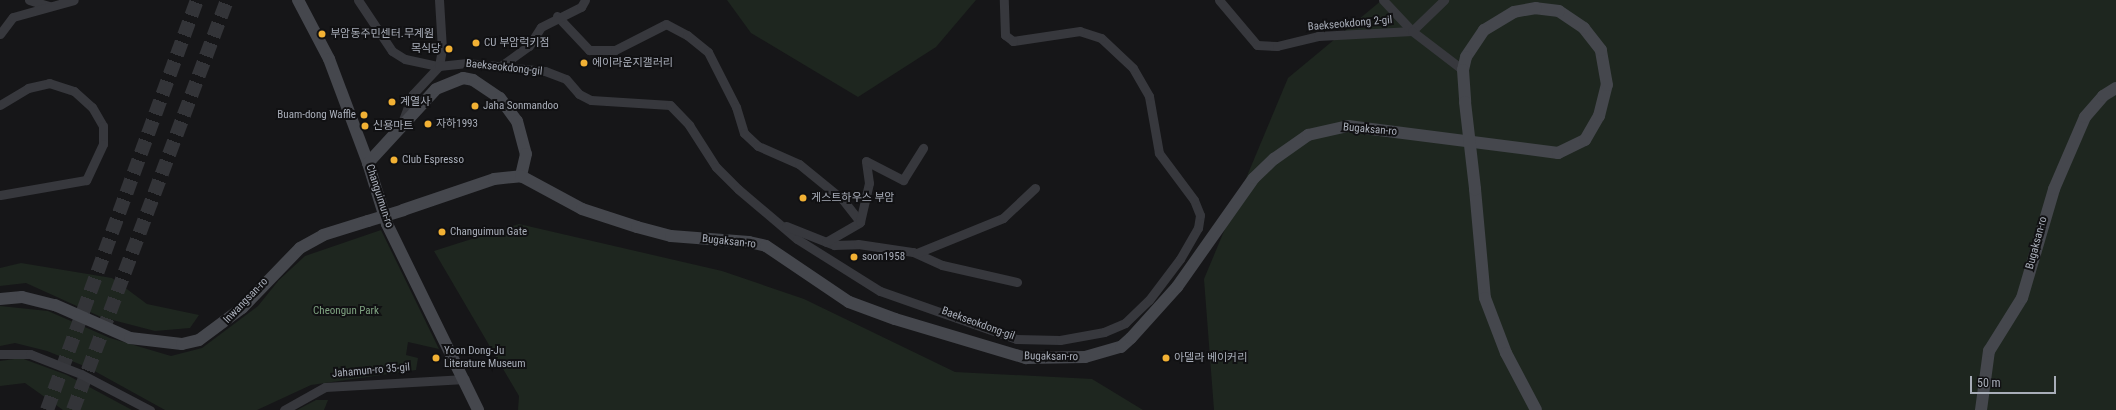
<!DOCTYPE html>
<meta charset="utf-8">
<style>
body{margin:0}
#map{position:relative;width:2116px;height:410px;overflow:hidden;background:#161618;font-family:"Roboto Condensed","Noto Sans KR",sans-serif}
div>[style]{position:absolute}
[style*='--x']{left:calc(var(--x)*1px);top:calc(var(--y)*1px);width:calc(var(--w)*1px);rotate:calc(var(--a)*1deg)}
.green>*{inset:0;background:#1e261f}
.primary-tunnel>*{height:14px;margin-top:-7px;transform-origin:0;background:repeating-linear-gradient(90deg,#333438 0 14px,transparent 0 21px)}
.street>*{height:9px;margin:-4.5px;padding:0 4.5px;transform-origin:4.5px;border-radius:4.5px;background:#37383d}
.secondary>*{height:12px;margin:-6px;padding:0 6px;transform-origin:6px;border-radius:6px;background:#45474d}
.secondary-bridge>*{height:12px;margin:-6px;padding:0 6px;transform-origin:6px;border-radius:6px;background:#45474d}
.dots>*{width:11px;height:11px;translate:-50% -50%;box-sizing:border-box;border:2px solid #111113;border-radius:50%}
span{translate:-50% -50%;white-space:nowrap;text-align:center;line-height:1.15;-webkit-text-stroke:4px #111113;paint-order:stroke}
.street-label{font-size:11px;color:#a8adb8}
.poi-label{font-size:11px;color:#a8adb8}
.left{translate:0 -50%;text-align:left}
.right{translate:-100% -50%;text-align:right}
.park-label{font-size:11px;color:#7fa381}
.scale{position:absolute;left:1970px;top:376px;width:86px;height:18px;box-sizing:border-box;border:2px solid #a8adb8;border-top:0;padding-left:5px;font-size:12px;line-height:14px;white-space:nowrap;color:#a8adb8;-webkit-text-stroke:3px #111113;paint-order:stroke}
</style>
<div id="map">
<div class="green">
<div style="clip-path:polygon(727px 0,976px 0,936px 47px,858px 97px,751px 33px)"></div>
<div style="clip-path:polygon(1382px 0,2116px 0,2116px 410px,1214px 410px,1204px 279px,1288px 78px)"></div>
<div style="clip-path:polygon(519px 224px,722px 271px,804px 299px,955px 372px,1092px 379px,1143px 410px,518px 410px,519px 396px,434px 251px)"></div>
<div style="clip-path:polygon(381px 230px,439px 349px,408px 342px,406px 355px,418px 358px,416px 370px,311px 385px,257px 410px,165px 410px,89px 368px,47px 351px,15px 343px,0 346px,0 306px,48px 311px,110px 338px,171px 356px,202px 348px,258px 306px,279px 280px,305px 256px)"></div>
<div style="clip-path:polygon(21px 263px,112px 278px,147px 304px,199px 315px,190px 328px,155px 331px,101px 317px,26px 283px,0 286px,0 268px)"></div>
<div style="clip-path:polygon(21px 358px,67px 375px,132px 410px,63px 410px,25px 383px,0 386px,0 361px)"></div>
<div style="clip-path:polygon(316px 400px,328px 400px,324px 410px,297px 410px)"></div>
</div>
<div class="primary-tunnel">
<div style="--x:47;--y:410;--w:437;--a:-69.9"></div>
<div style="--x:73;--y:410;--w:438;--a:-69.4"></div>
</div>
<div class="street">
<div style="--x:29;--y:0;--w:21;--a:17"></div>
<div style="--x:358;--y:0;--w:61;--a:56.3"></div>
<div style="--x:392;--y:51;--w:15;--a:32"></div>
<div style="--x:405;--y:59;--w:35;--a:12"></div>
<div style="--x:439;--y:66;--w:17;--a:-80"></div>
<div style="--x:442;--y:49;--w:49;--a:-93.5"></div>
<div style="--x:1219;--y:0;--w:59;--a:49.8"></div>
<div style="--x:1257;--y:45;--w:20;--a:3"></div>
<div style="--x:1277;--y:46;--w:42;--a:-13.7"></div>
<div style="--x:1318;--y:36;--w:94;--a:-3"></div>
<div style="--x:1412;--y:31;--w:45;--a:-44.1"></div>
<div style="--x:1383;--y:0;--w:42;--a:46.9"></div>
<div style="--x:1412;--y:31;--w:64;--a:37.4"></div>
<div style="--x:557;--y:16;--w:47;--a:46.7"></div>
<div style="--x:589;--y:50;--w:26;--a:0"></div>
<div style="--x:615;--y:50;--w:57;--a:-27"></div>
<div style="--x:666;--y:24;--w:24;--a:28"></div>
<div style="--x:687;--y:35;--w:27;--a:39"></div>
<div style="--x:708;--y:52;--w:62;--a:63"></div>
<div style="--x:736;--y:107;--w:27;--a:73"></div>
<div style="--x:744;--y:133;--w:19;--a:43"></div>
<div style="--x:758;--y:146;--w:45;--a:23.7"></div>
<div style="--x:799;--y:164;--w:57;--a:39.3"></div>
<div style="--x:843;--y:200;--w:28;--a:52"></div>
<div style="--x:0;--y:34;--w:21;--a:-53"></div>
<div style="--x:13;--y:17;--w:63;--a:-15.6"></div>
<div style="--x:501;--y:66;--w:34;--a:-36"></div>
<div style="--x:529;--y:46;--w:22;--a:-58"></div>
<div style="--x:541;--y:27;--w:45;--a:-26.6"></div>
<div style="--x:581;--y:7;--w:8;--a:-60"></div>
<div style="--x:0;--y:105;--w:33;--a:-31"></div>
<div style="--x:28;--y:88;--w:22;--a:-13"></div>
<div style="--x:49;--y:83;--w:26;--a:18"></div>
<div style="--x:74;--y:91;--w:24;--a:42"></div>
<div style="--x:92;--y:107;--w:22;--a:60"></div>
<div style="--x:103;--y:126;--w:18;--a:90"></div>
<div style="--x:103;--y:144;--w:40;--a:115"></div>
<div style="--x:86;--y:180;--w:87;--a:170.1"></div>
<div style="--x:401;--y:125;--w:33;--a:-69"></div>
<div style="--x:413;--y:94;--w:38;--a:-47"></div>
<div style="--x:439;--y:66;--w:28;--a:-6"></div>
<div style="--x:467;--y:63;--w:78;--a:5.9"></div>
<div style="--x:545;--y:71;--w:22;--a:21"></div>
<div style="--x:566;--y:79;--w:20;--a:49"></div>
<div style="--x:579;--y:94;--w:13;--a:27"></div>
<div style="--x:591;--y:100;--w:79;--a:3.6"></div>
<div style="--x:670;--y:105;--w:28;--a:46"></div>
<div style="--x:689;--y:125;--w:50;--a:57.3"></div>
<div style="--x:716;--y:167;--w:31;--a:45"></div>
<div style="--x:738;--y:189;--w:77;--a:40.3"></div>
<div style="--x:797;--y:239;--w:98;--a:32.1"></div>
<div style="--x:880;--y:291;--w:144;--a:19.4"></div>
<div style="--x:1016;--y:339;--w:44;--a:1.3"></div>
<div style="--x:1060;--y:340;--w:45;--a:-10.3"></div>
<div style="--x:1104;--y:332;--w:23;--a:-23"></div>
<div style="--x:1125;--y:323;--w:33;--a:-44"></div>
<div style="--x:1149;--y:300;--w:51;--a:-52.9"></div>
<div style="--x:1180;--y:259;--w:36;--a:-60"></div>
<div style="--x:1198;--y:228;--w:13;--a:-81"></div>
<div style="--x:1200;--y:215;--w:16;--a:-112"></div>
<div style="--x:1194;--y:200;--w:59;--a:-126.7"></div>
<div style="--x:1159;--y:153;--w:58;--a:-100"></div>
<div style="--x:1149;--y:96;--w:32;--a:-120"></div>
<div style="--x:1133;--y:68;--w:44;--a:-136.8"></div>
<div style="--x:1101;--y:38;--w:22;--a:-162"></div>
<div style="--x:1080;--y:31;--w:68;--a:171.5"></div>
<div style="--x:1013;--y:41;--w:10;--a:-143"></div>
<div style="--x:1005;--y:35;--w:35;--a:-92"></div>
<div style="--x:786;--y:226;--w:52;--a:21.6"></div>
<div style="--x:834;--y:245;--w:24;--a:-2"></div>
<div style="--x:858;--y:244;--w:56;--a:8.3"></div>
<div style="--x:913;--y:252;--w:32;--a:24"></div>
<div style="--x:942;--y:265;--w:77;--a:12.8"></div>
<div style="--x:826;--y:242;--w:39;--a:-30"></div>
<div style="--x:860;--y:222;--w:40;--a:-77"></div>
<div style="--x:869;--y:183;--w:22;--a:-98"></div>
<div style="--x:866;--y:161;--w:42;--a:27.2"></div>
<div style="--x:903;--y:180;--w:38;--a:-58"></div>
<div style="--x:917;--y:253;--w:93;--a:-22.1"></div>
<div style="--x:1003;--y:218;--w:44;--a:-43.2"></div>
<div style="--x:0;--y:354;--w:30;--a:0"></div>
<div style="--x:30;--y:354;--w:55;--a:21.4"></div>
<div style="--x:81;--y:374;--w:78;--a:27.6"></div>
<div style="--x:284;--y:410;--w:47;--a:-29.3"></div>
<div style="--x:325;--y:387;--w:140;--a:-3.3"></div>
</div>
<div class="secondary">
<div style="--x:298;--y:0;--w:67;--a:62.3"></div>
<div style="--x:329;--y:59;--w:111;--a:69.4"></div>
<div style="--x:368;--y:163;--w:64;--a:72.7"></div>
<div style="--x:387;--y:224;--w:207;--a:63.9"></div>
<div style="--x:368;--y:163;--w:100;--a:-47.4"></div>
<div style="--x:436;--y:89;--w:29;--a:-22"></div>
<div style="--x:463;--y:78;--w:10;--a:11"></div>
<div style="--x:473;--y:80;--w:32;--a:34"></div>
<div style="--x:500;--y:98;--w:29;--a:54"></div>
<div style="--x:517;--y:121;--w:34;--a:75"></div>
<div style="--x:526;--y:154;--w:23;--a:103"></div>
<div style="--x:1475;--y:189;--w:109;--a:84.8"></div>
<div style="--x:1485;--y:298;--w:59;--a:69.1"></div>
<div style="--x:1506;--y:353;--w:64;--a:62.2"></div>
<div style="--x:403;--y:210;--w:96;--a:-18.8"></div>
<div style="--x:494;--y:179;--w:27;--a:-6"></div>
<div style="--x:521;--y:176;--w:69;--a:28.4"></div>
<div style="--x:582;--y:209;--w:58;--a:18.1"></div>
<div style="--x:637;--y:227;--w:35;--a:15"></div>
<div style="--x:671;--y:236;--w:78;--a:4.4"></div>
<div style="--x:749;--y:242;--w:17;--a:13"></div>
<div style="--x:766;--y:246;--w:100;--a:34"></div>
<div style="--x:849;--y:302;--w:49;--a:20.3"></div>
<div style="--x:895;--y:319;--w:137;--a:16.6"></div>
<div style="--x:1026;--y:358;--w:59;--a:-1"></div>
<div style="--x:1085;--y:357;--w:37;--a:-16"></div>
<div style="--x:1121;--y:347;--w:13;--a:-42"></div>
<div style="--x:1131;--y:338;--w:69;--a:-48"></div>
<div style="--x:1177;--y:287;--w:133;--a:-54.8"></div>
<div style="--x:1254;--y:178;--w:28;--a:-44"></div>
<div style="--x:1274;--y:159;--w:42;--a:-35.2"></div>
<div style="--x:1308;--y:135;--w:41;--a:-12.7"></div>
<div style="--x:1348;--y:126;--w:212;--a:7.3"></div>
<div style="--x:1558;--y:153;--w:30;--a:-26"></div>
<div style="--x:1585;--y:140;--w:28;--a:-60"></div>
<div style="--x:1599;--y:116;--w:32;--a:-76"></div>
<div style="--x:1607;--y:85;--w:36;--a:-100"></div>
<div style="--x:1601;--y:50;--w:28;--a:-128"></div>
<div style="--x:1584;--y:28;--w:30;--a:-146"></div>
<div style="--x:1559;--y:11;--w:23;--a:-173"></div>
<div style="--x:1536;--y:8;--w:22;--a:170"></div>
<div style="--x:1514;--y:12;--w:35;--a:149"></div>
<div style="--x:1484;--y:30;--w:32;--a:124"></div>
<div style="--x:1466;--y:57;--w:13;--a:103"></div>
<div style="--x:1463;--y:70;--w:32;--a:86"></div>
<div style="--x:0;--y:299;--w:22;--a:-5"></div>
<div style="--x:22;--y:297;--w:34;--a:14"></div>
<div style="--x:55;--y:305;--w:82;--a:23.7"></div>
<div style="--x:130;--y:338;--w:52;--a:6.6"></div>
<div style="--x:182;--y:344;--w:17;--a:-13"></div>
<div style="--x:199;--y:340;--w:54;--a:-36.7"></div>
<div style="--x:242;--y:308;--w:83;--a:-46"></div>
<div style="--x:300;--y:248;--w:26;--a:-29"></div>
<div style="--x:323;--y:235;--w:47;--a:-17.3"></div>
<div style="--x:1981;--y:410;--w:60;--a:-82.3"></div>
<div style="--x:1989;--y:351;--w:62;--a:-58.1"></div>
<div style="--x:2022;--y:298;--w:114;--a:-73.6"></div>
<div style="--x:2054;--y:189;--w:78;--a:-66.7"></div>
<div style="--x:2085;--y:117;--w:28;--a:-49"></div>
<div style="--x:2103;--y:96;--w:15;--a:-32"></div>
</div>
<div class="secondary-bridge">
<div style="--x:1465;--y:102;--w:88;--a:83.4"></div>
<div style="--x:368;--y:221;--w:37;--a:-17"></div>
</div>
<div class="dots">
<div style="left:322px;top:34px;background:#f2b134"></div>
<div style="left:476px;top:43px;background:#f2b134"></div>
<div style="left:449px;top:49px;background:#f2b134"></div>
<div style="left:584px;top:63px;background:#f2b134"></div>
<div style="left:392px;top:102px;background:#f2b134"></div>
<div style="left:475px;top:106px;background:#f2b134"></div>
<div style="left:364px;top:115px;background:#f2b134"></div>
<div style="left:428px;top:124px;background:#f2b134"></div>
<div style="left:365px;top:126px;background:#f2b134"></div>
<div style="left:394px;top:160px;background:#f2b134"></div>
<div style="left:803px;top:198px;background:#f2b134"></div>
<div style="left:442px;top:232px;background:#f2b134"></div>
<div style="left:854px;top:257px;background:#f2b134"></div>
<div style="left:436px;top:358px;background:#f2b134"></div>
<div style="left:1166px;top:358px;background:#f2b134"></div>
</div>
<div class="street-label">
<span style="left:1350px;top:24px;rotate:-5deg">Baekseokdong 2-gil</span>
<span style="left:504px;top:68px;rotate:6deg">Baekseokdong-gil</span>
<span style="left:1370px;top:130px;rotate:5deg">Bugaksan-ro</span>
<span style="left:379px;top:196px;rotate:72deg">Changuimun-ro</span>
<span style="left:729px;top:242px;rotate:6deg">Bugaksan-ro</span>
<span style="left:2037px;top:243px;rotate:-75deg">Bugaksan-ro</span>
<span style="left:246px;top:301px;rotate:-46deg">Inwangsan-ro</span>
<span style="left:978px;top:324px;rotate:20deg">Baekseokdong-gil</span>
<span style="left:1051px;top:357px;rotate:1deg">Bugaksan-ro</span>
<span style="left:371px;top:371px;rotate:-5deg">Jahamun-ro 35-gil</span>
</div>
<div class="poi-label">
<span class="left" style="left:330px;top:34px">부암동주민센터.무계원</span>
<span class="left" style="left:484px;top:43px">CU 부암럭키점</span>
<span class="right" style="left:441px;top:49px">목식당</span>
<span class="left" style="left:592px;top:63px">에이라운지갤러리</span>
<span class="left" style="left:400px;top:102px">계열사</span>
<span class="left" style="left:483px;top:106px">Jaha Sonmandoo</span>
<span class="right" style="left:356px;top:115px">Buam-dong Waffle</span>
<span class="left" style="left:436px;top:124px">자하1993</span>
<span class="left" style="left:373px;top:126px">신용마트</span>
<span class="left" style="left:402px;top:160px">Club Espresso</span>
<span class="left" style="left:811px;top:198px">게스트하우스 부암</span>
<span class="left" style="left:450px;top:232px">Changuimun Gate</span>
<span class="left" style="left:862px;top:257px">soon1958</span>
<span class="left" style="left:444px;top:358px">Yoon Dong-Ju<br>Literature Museum</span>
<span class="left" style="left:1174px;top:358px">아델라 베이커리</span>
</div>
<div class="park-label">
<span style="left:346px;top:311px">Cheongun Park</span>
</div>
<div class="scale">50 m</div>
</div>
